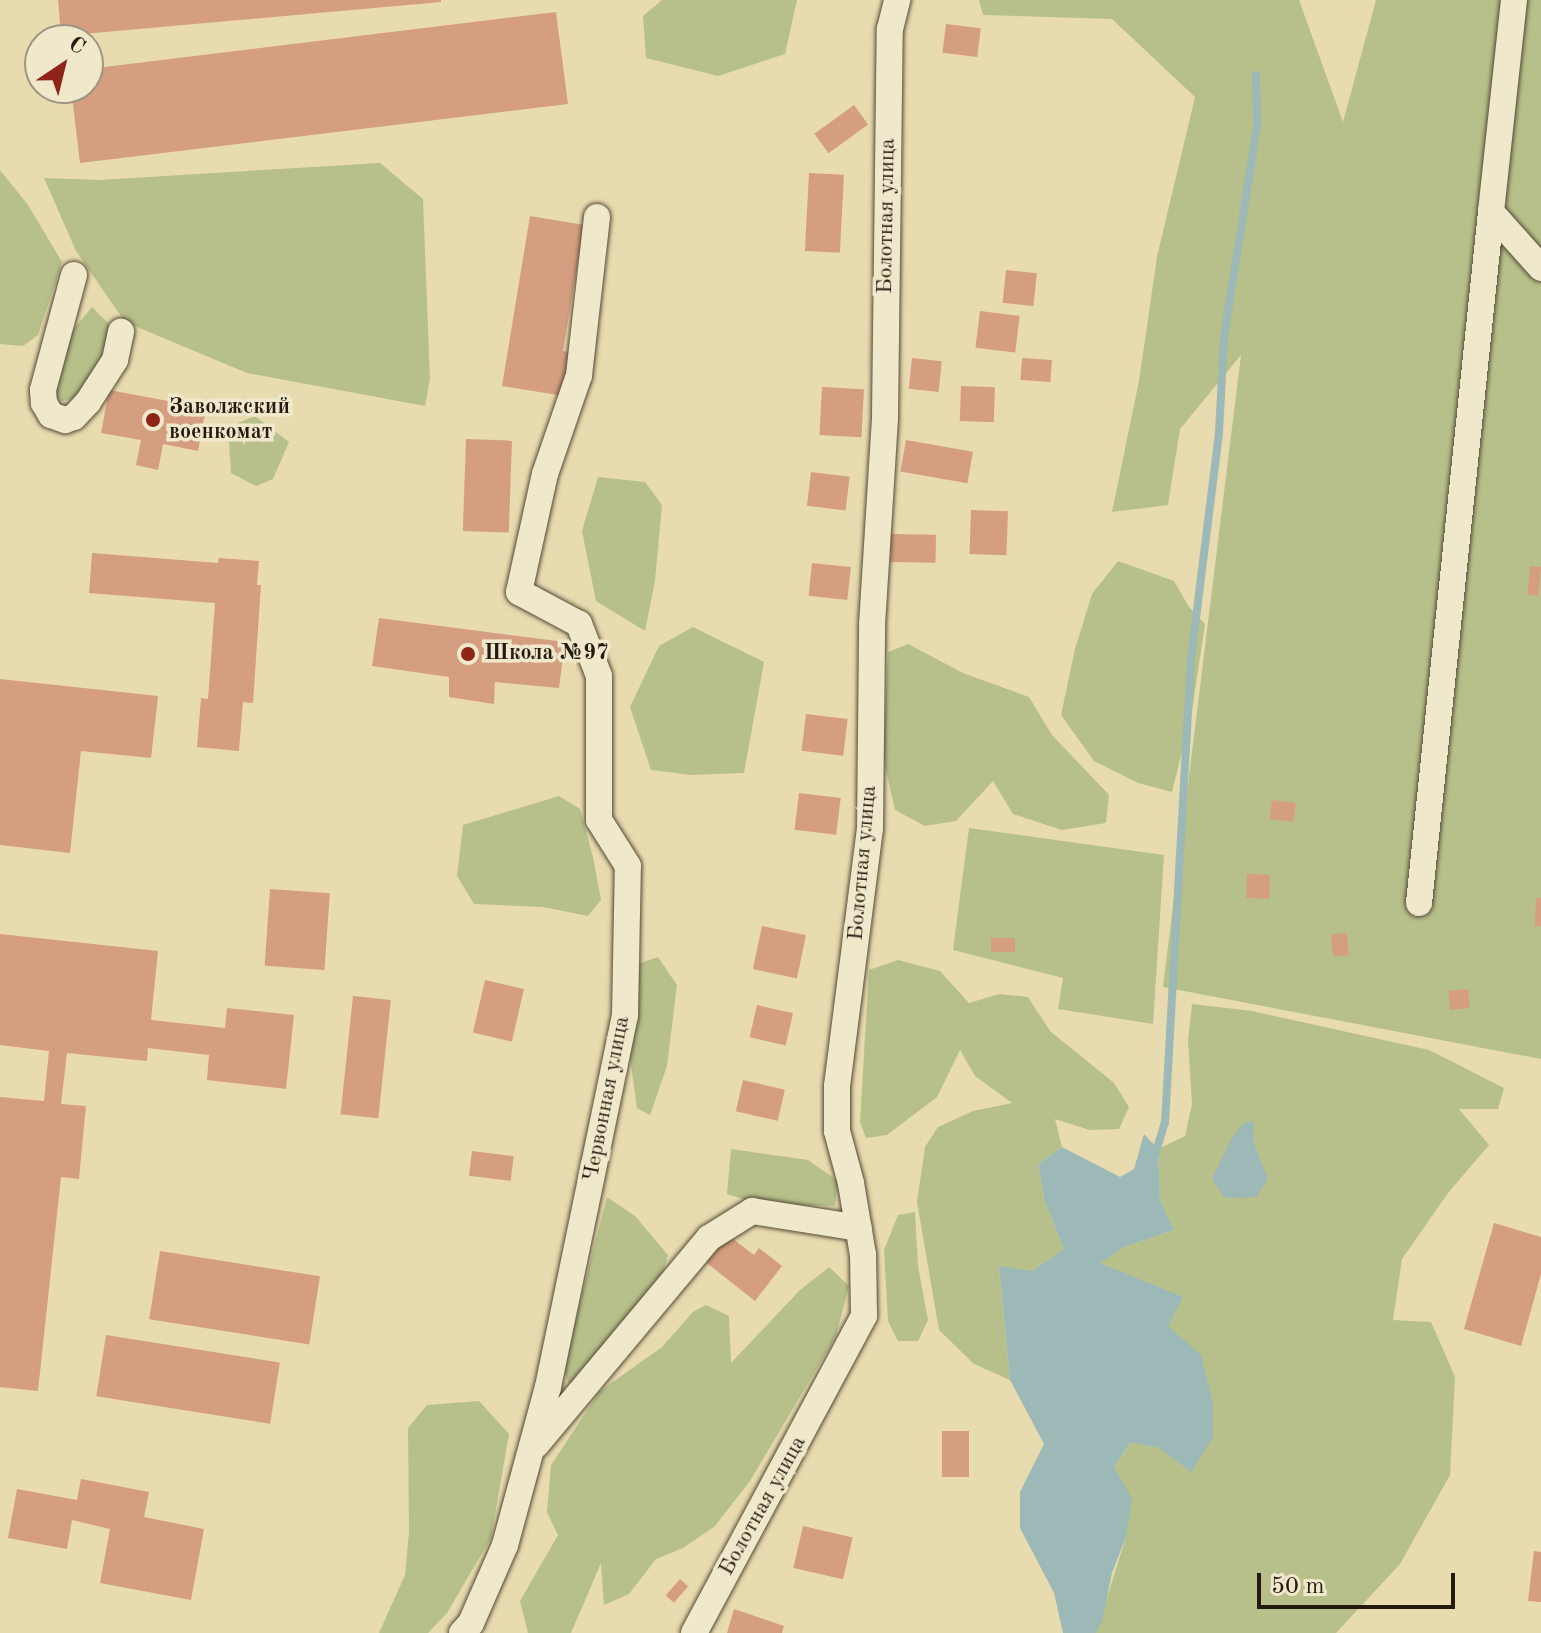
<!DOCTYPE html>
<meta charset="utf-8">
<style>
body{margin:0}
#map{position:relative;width:1541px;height:1633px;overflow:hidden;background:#e8dbaf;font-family:"Old Standard TT",serif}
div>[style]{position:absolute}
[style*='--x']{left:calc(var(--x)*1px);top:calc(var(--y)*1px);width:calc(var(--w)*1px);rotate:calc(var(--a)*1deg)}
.green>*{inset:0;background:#b7c08a}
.water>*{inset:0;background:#9cb8b7}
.stream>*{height:8px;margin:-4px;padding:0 4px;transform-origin:4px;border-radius:4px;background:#9cb8b7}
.building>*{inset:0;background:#d69e80;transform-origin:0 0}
.roads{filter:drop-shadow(0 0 2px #554a38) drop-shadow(0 0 2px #554a38)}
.minor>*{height:26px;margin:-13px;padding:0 13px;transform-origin:13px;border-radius:13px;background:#f0e8cb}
.dots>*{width:22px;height:22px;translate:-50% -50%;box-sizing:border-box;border:4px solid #f0e8cb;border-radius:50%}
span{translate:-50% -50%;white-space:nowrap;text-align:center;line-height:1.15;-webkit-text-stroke:7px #f0e8cb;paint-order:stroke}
.street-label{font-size:22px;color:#241a10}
.poi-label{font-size:22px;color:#241a10;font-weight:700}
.left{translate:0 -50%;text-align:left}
.north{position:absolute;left:24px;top:24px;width:80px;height:80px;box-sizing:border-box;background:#f0e8cb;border:2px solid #9e9680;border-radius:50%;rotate:35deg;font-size:22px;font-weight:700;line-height:32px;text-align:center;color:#241a10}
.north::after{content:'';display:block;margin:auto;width:28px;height:36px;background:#8f2418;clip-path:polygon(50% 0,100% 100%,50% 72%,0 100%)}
.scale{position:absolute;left:1257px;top:1573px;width:198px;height:36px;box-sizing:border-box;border:4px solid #241a10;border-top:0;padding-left:10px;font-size:24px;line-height:28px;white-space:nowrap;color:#241a10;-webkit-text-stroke:6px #f0e8cb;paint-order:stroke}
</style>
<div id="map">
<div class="green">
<div style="clip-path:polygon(662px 0,797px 0,785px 54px,718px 76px,646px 58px,643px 16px)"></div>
<div style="clip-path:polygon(979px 0,1299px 0,1343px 122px,1376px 0,1541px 0,1541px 1059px,1163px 987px,1241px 355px,1180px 429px,1168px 505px,1112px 512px,1139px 381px,1157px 257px,1195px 97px,1112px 19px,983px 15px)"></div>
<div style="clip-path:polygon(380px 163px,423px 199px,430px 379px,425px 406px,247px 373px,125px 322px,76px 251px,44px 178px,99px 180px)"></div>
<div style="clip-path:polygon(0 170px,28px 205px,62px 262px,38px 335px,23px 346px,0 344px)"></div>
<div style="clip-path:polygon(92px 307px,118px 333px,87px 397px,61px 401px,50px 386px,67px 337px)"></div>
<div style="clip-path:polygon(255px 416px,289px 442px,273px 479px,256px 486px,231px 473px,228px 427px)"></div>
<div style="clip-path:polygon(598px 477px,645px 482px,662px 505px,655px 581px,645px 631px,596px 601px,582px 531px)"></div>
<div style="clip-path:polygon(1118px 561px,1174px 581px,1189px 607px,1205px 624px,1192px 711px,1172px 792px,1138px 783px,1094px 761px,1061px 715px,1075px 649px,1092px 594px)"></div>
<div style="clip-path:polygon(693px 627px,764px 662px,744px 773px,691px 775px,651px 770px,630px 707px,659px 646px)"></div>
<div style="clip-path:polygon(908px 644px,963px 673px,1029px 697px,1052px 735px,1109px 795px,1106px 823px,1062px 830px,1013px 814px,993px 781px,956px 821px,925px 826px,895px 810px,883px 757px,888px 652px)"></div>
<div style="clip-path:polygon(559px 796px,580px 809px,593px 857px,601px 900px,588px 916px,543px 907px,474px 904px,457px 876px,463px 825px)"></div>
<div style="clip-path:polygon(969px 828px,1164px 855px,1153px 1024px,1058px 1009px,1063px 978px,953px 950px)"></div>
<div style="clip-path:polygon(658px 957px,677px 985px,667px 1066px,650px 1115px,637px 1108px,630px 1057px,640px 963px)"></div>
<div style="clip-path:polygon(898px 960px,940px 971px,969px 1003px,999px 994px,1028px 997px,1050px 1031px,1114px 1083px,1129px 1107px,1119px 1129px,1090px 1130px,1055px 1119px,1062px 1147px,1038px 1164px,1045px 1202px,1064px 1249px,1032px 1271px,999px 1267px,1010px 1380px,974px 1364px,939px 1330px,917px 1202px,925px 1147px,938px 1127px,973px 1111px,1012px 1103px,975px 1076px,960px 1050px,937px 1097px,887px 1135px,866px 1138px,860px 1122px,869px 970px)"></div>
<div style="clip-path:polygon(1192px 1004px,1252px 1011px,1429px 1050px,1504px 1088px,1498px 1109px,1459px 1109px,1489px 1145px,1448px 1193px,1402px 1259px,1393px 1320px,1431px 1322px,1455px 1377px,1450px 1475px,1400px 1564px,1336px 1633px,1096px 1633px,1126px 1537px,1114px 1467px,1132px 1441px,1159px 1448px,1167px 1326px,1182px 1297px,1099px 1263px,1124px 1247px,1174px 1230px,1160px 1200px,1158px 1149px,1185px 1136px,1192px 1104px,1188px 1041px)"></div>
<div style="clip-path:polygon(731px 1149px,808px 1160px,838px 1181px,835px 1206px,758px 1204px,727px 1194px)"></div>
<div style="clip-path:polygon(607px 1197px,635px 1216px,668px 1255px,661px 1279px,583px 1376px,569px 1384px,563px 1367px)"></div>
<div style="clip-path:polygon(915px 1212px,918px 1266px,928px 1320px,918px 1341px,898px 1341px,888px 1321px,884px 1250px,898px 1215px)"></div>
<div style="clip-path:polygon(829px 1267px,849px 1286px,836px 1336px,750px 1481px,715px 1526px,683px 1548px,656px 1559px,629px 1594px,604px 1605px,601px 1563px,571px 1633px,528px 1633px,520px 1601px,558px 1535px,547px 1512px,551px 1465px,600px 1391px,662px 1347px,693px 1312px,706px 1305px,729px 1316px,731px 1363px,799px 1291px)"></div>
<div style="clip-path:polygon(479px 1401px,509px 1434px,491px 1538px,447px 1613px,428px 1633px,379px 1633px,405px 1575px,409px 1533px,408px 1428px,427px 1405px)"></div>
</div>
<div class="water">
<div style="clip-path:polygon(1253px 1121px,1254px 1144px,1268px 1179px,1256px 1197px,1225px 1198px,1212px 1179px,1232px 1138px,1244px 1123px)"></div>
<div style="clip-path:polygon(1144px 1134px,1158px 1149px,1160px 1200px,1174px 1230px,1124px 1247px,1100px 1263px,1183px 1297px,1168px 1326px,1201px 1355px,1213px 1403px,1213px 1437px,1191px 1472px,1159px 1448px,1131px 1442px,1114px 1467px,1132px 1499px,1126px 1537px,1112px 1573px,1102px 1621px,1096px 1633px,1063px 1633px,1054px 1593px,1020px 1528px,1020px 1492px,1044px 1444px,1010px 1380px,999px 1266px,1032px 1271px,1064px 1249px,1045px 1202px,1038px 1164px,1062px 1147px,1120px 1177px,1134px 1169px)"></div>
</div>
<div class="stream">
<div style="--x:1154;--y:1158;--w:37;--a:-73"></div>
<div style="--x:1165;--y:1123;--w:466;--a:-86.8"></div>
<div style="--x:1191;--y:658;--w:227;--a:-82.9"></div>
<div style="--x:1219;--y:433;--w:96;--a:-87"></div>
<div style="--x:1224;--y:337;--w:214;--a:-81.1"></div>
<div style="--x:1257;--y:126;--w:51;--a:-91.1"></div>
</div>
<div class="building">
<div style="clip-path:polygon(58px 0,441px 0,441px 2px,61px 36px)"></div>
<div style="clip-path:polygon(556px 12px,568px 104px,80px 163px,71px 88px,88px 88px,88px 69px)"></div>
<div style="left:946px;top:24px;width:35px;height:29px;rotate:7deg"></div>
<div style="left:854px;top:105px;width:24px;height:49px;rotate:54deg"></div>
<div style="left:809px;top:173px;width:35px;height:78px;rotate:3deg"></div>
<div style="clip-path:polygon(530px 216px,584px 225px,563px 351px,571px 352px,564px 396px,502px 386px)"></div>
<div style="left:1006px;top:270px;width:31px;height:33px;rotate:6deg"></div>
<div style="left:980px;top:311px;width:40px;height:37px;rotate:7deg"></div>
<div style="left:912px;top:358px;width:30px;height:31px;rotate:6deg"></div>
<div style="left:1022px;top:358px;width:30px;height:22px;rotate:4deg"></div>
<div style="left:961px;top:386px;width:34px;height:35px;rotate:2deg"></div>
<div style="left:822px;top:387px;width:42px;height:48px;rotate:3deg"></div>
<div style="clip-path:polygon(109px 390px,206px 408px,198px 451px,163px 444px,158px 470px,136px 465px,141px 440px,101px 433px)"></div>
<div style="left:466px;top:439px;width:46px;height:92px;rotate:2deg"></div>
<div style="left:906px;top:440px;width:68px;height:32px;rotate:10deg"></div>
<div style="left:811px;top:472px;width:39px;height:34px;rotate:7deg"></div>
<div style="left:971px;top:510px;width:37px;height:44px;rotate:2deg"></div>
<div style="left:891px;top:534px;width:45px;height:28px;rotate:1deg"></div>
<div style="clip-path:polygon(92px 553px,218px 563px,219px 558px,259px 561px,257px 585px,261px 585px,253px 703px,243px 702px,239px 751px,197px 747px,201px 698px,208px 699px,215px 603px,89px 593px)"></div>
<div style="left:812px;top:563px;width:39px;height:33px;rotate:6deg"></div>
<div style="left:1530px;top:566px;width:11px;height:29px;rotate:5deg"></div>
<div style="clip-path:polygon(379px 618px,565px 642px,559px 688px,495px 682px,494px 704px,449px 697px,449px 677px,372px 666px)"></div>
<div style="clip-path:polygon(0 679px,158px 696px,151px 758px,81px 751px,70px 853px,0 845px)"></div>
<div style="left:806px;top:714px;width:42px;height:37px;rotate:7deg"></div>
<div style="left:799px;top:793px;width:42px;height:37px;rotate:7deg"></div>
<div style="left:1272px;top:800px;width:24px;height:19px;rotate:7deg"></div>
<div style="left:1247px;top:874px;width:23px;height:24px;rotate:2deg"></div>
<div style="left:270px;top:889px;width:60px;height:77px;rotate:4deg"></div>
<div style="clip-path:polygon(1536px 898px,1541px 898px,1541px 926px,1535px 926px)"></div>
<div style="left:762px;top:926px;width:45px;height:44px;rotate:12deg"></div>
<div style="left:1347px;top:933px;width:22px;height:16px;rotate:85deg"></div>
<div style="clip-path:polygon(0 934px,158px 951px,151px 1020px,225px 1028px,227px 1008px,294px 1015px,286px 1089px,207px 1080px,209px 1055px,148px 1048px,147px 1061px,67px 1053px,61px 1104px,86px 1106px,79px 1179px,61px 1177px,38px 1391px,0 1387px,0 1097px,44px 1101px,49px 1051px,0 1045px)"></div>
<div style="left:1015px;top:938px;width:14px;height:24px;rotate:90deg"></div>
<div style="left:485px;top:980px;width:40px;height:54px;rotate:13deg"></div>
<div style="left:1468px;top:989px;width:19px;height:20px;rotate:84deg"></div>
<div style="left:353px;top:996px;width:38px;height:119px;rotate:6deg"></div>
<div style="left:757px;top:1005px;width:37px;height:33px;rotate:13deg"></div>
<div style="left:743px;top:1080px;width:43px;height:32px;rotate:13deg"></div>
<div style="left:472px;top:1151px;width:42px;height:25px;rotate:7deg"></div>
<div style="clip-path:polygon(1494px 1223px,1541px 1237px,1541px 1274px,1521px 1346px,1464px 1329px)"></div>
<div style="clip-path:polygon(725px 1233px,754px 1255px,759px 1248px,782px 1266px,755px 1301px,703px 1260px)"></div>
<div style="left:160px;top:1251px;width:162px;height:69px;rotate:9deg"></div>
<div style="left:106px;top:1335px;width:176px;height:62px;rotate:9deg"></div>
<div style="left:942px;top:1431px;width:27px;height:46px"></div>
<div style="clip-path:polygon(81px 1479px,149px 1492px,144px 1517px,204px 1529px,191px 1600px,100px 1583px,110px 1529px,72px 1520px,67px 1549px,8px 1538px,17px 1489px,77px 1500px)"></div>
<div style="left:803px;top:1526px;width:51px;height:43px;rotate:13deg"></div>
<div style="clip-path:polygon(1534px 1551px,1541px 1552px,1541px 1602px,1528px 1601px)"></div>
<div style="left:680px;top:1579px;width:11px;height:22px;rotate:41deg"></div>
<div style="clip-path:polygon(734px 1609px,784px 1626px,782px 1633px,727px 1633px)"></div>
</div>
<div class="roads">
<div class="minor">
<div style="--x:1514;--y:0;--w:213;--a:96.2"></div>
<div style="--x:1491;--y:212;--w:75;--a:48.2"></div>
<div style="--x:74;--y:275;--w:119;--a:105.1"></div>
<div style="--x:43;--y:390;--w:13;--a:86"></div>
<div style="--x:44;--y:403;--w:14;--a:60"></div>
<div style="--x:51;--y:415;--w:15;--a:20"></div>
<div style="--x:65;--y:420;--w:9;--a:-18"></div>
<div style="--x:74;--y:417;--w:21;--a:-47"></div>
<div style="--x:88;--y:402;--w:50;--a:-57.3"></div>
<div style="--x:115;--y:360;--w:29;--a:-78"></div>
<div style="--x:1419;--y:903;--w:695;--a:-84.05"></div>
<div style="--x:536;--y:1445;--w:270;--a:-50.1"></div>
<div style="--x:709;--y:1238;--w:51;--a:-32.1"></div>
<div style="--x:752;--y:1211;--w:108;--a:9"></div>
<div style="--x:462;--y:1633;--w:13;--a:-48"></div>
<div style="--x:471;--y:1623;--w:85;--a:-66.4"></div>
<div style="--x:505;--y:1545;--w:164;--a:-74.8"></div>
<div style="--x:548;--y:1387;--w:379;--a:-78.3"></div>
<div style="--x:625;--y:1016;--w:150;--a:-88.9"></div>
<div style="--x:628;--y:866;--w:54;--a:-122.2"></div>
<div style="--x:599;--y:820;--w:144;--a:-90"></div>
<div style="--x:599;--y:676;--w:56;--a:-111"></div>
<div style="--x:579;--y:624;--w:68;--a:-151.9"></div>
<div style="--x:519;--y:592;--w:121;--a:-77.6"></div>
<div style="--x:545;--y:474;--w:105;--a:-71"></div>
<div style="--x:579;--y:375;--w:159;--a:-83.5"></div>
<div style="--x:694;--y:1633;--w:360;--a:-61.8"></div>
<div style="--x:864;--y:1316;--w:61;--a:-90.9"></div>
<div style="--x:863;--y:1255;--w:73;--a:-99.5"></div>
<div style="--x:851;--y:1183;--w:54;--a:-105.1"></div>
<div style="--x:837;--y:1131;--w:45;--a:-90"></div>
<div style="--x:837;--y:1086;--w:260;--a:-82.7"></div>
<div style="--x:870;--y:828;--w:203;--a:-89.4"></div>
<div style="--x:872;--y:625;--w:208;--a:-86.4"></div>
<div style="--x:885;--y:417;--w:388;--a:-89.3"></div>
<div style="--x:890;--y:29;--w:30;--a:-76"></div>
</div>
</div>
<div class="dots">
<div style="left:153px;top:420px;background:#8f2418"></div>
<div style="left:468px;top:654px;background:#8f2418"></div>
</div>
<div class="street-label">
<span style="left:887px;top:216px;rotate:-89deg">Болотная улица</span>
<span style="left:863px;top:863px;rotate:-85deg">Болотная улица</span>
<span style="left:607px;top:1099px;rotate:-79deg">Червонная улица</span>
<span style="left:763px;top:1506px;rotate:-61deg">Болотная улица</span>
</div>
<div class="poi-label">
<span class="left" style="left:169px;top:420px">Заволжский<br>военкомат</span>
<span class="left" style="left:484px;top:654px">Школа №97</span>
</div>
<div class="north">С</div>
<div class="scale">50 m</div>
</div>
